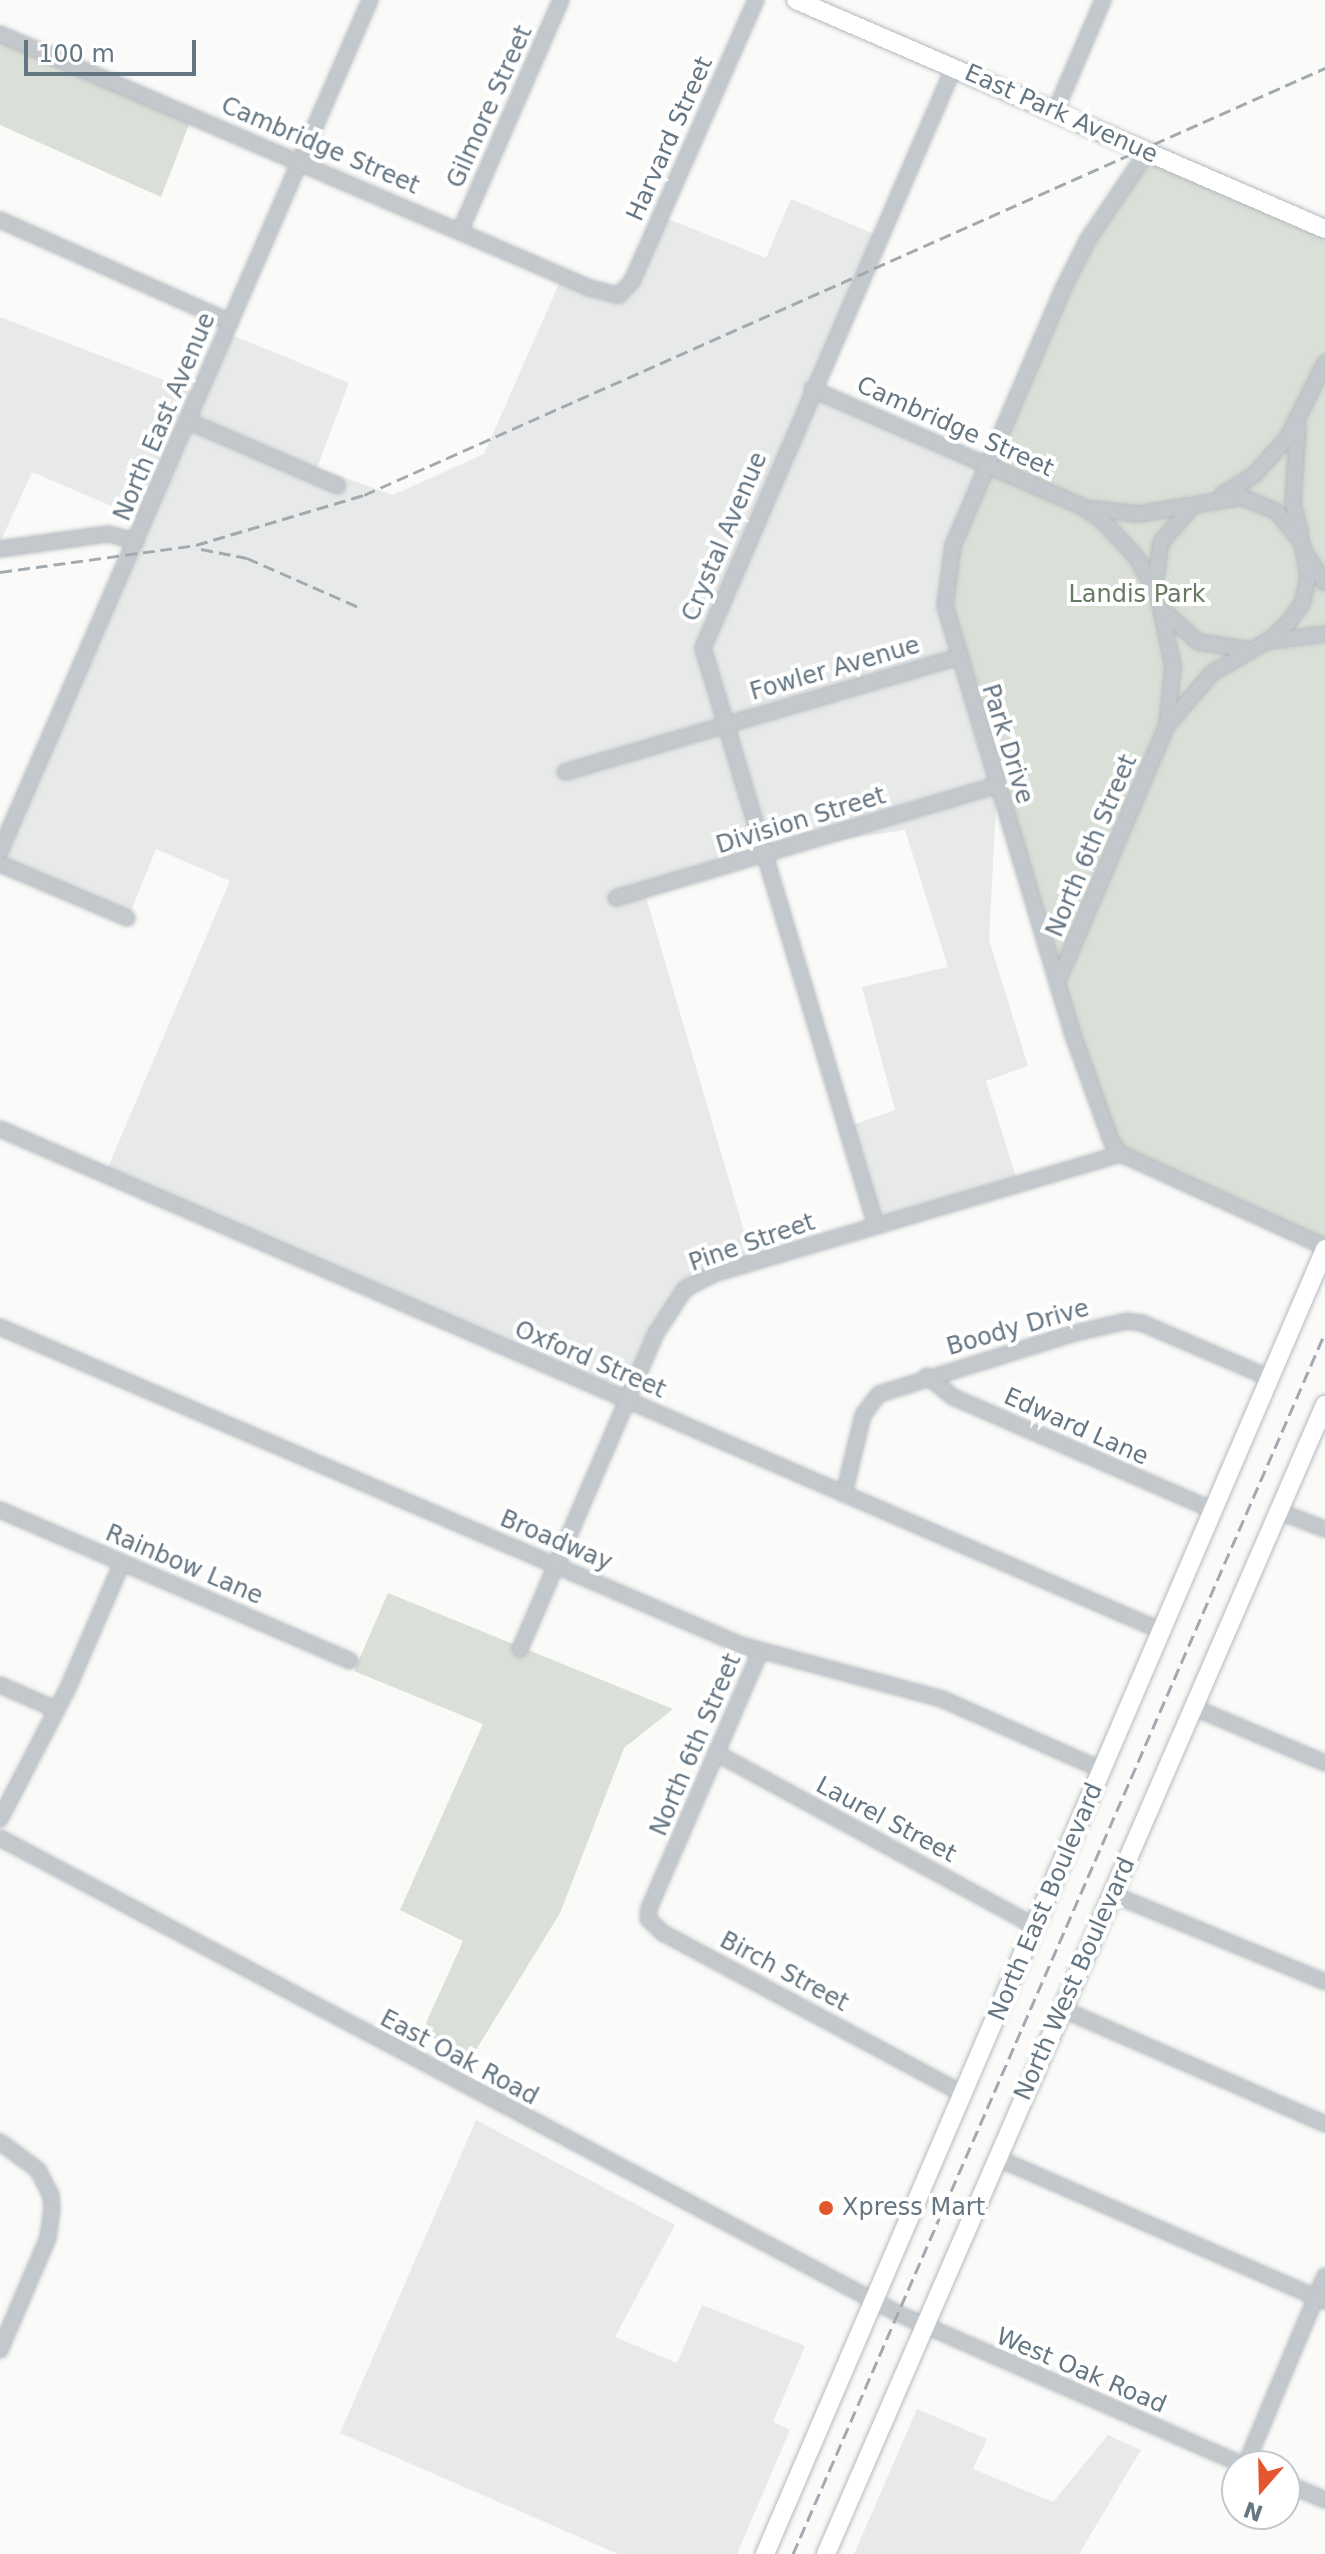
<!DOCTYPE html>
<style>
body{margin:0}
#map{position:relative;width:1325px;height:2554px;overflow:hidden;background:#fafaf8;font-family:"DejaVu Sans",sans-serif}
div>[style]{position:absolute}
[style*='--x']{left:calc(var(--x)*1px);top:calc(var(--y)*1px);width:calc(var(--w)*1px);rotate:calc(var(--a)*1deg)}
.built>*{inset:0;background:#e8e9e9}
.green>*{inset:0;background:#dadfd7}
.roads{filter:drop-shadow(0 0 2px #b5babe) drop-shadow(0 0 2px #b5babe)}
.minor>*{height:14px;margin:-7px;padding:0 7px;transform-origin:7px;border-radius:7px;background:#c3c8cc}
.major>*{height:18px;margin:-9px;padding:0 9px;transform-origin:9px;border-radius:9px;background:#fff}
.rail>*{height:3px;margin-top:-1.5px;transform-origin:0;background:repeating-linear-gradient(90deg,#a2aab0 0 12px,transparent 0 18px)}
.dots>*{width:22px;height:22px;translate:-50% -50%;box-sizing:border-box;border:4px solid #fff;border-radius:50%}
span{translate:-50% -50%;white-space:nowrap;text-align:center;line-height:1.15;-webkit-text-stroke:8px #fff;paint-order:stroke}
.street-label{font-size:24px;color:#657683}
.park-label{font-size:24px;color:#687a64}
.poi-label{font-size:24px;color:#657683}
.left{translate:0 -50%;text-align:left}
.north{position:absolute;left:1221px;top:2450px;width:80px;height:80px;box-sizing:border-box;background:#fff;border:2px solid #c1c8cd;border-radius:50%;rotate:200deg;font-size:22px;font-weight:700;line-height:32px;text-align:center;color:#657683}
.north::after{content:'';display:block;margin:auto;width:28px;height:36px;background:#e4572e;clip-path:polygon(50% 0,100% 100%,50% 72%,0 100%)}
.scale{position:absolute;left:24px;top:40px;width:172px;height:36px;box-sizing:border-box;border:4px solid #657683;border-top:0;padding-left:10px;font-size:24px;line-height:28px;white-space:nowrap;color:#657683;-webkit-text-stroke:6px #fff;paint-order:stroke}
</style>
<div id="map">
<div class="built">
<div style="clip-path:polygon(791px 199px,879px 236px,812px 389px,993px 468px,997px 785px,989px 940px,1028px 1066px,986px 1081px,1018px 1184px,877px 1225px,847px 1127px,895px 1110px,862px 987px,948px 967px,905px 830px,809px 845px,646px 897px,754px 1265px,681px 1291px,629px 1401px,105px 1174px,230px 881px,156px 849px,129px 916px,0 862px,142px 519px,32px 472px,0 543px,0 317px,195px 392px,222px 331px,349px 383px,317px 468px,393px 495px,484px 454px,562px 277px,619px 299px,658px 215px,766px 258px)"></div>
<div style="clip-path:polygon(476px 2120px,675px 2225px,615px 2337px,677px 2363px,702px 2305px,805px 2346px,773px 2422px,790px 2430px,737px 2554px,618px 2554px,340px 2433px)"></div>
<div style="clip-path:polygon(917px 2409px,987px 2439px,973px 2469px,1053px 2502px,1108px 2435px,1141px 2450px,1079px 2554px,854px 2554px)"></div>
</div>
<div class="green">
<div style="clip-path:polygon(0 34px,192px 117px,161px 197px,0 125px)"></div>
<div style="clip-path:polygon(1147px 152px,1325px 229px,1325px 1247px,1170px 1178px,1109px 1158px,958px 657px,949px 558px,1062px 291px)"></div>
<div style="clip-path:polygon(388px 1593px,673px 1709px,624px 1748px,560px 1913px,471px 2058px,422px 2032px,463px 1941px,400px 1910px,483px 1724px,354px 1671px)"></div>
</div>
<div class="roads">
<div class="minor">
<div style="--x:0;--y:34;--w:642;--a:23.29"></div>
<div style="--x:590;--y:288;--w:30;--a:14"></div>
<div style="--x:619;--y:295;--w:19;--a:-47"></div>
<div style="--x:632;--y:281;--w:307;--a:-66.2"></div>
<div style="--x:1055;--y:112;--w:122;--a:-66.8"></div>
<div style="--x:1147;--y:152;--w:105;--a:124.1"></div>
<div style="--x:1088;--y:239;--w:58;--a:116.6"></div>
<div style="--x:1062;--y:291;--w:276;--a:113.2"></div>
<div style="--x:953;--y:545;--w:62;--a:97.5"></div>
<div style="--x:945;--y:606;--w:451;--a:73.4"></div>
<div style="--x:1074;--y:1038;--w:109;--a:70.2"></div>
<div style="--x:1111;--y:1141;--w:16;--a:52"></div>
<div style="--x:1121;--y:1154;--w:224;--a:24.5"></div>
<div style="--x:0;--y:220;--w:252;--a:23.9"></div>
<div style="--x:460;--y:231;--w:252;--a:-66.4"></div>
<div style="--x:812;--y:389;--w:293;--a:23.5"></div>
<div style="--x:1081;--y:506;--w:27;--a:34"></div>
<div style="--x:1103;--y:521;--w:50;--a:47.4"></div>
<div style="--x:1137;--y:558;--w:43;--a:60.4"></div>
<div style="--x:1158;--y:595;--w:74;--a:78.2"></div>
<div style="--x:1173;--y:667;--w:58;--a:95.9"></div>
<div style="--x:188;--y:421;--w:163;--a:23.4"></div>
<div style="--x:1298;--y:427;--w:76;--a:93.8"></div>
<div style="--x:1293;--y:503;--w:32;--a:77"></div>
<div style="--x:1222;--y:495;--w:38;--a:-32"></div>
<div style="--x:1254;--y:475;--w:51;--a:-48.2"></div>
<div style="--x:1288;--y:437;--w:83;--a:-63.4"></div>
<div style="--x:1093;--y:509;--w:46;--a:6.2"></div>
<div style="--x:1139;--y:514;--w:104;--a:-9.4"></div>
<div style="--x:1242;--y:497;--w:38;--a:23"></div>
<div style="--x:1277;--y:512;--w:40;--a:51"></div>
<div style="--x:0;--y:549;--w:109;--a:-7.9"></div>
<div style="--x:108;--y:534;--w:29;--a:14"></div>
<div style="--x:1308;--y:557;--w:31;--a:57"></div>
<div style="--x:1155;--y:583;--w:41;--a:-81.7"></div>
<div style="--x:1161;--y:542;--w:45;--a:-48.6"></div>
<div style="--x:1167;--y:614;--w:42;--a:42.1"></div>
<div style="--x:1198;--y:642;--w:48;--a:8.5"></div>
<div style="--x:1269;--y:641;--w:56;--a:-7.1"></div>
<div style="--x:565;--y:772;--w:409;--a:-16.3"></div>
<div style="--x:0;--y:851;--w:928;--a:-66.5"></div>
<div style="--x:0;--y:864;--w:138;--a:23"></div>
<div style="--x:616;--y:898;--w:397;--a:-16.5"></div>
<div style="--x:1057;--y:983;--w:280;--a:-66.9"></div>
<div style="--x:1167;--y:725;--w:69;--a:-49.1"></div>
<div style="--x:1212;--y:673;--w:68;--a:-30"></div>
<div style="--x:1271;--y:639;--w:23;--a:-43"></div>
<div style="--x:1288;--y:623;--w:24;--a:-54"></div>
<div style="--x:1302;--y:604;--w:28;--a:-77"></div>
<div style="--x:1308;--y:577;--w:30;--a:-99"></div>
<div style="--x:0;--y:1129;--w:1266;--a:23.37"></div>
<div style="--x:876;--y:1226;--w:603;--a:-106.66"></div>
<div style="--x:703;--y:648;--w:633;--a:-66.63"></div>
<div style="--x:0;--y:1327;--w:806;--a:23.23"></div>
<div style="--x:741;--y:1645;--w:208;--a:15"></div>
<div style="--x:942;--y:1699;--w:175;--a:23.9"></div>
<div style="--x:927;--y:1376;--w:33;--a:39"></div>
<div style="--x:953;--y:1397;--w:283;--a:23.5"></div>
<div style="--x:844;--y:1494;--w:81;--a:-76.5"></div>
<div style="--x:863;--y:1415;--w:26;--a:-53"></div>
<div style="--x:879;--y:1394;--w:205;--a:-17.3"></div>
<div style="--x:1075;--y:1333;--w:53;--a:-13"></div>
<div style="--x:1127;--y:1321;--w:15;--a:8"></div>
<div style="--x:1142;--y:1323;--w:139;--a:23.3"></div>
<div style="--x:0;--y:1510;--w:381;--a:23.3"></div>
<div style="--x:1278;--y:1511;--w:50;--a:21"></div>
<div style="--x:520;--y:1649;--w:342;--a:-66.7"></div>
<div style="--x:655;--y:1335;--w:55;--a:-56.9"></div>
<div style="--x:685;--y:1289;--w:32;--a:-28"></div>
<div style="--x:713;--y:1274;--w:425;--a:-16.4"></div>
<div style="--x:760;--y:1652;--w:279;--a:113.4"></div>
<div style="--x:649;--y:1908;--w:11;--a:95"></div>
<div style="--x:648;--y:1919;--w:21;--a:43"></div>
<div style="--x:663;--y:1933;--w:340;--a:28.2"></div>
<div style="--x:0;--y:1685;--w:62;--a:23.7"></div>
<div style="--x:1193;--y:1707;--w:143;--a:23"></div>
<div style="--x:716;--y:1753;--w:363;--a:28.5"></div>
<div style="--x:0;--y:1819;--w:145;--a:-62.6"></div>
<div style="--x:67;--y:1690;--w:138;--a:-66.6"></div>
<div style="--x:0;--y:1838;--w:1017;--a:27.9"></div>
<div style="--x:899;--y:2314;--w:379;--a:23.7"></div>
<div style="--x:1112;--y:1894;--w:230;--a:22.4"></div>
<div style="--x:1062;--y:2009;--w:287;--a:23.6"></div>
<div style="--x:0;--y:2142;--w:47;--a:36.4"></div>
<div style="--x:38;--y:2170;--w:28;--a:63"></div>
<div style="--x:51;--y:2195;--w:14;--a:86"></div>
<div style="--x:52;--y:2209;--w:29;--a:98"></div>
<div style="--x:48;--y:2238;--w:122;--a:113.2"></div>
<div style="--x:997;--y:2158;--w:358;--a:23.6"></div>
<div style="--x:1245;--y:2466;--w:206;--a:-67.2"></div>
<div style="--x:1285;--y:2483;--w:43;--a:23"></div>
</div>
<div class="major">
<div style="--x:796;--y:0;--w:576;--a:23.41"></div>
<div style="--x:765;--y:2554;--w:1420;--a:-66.77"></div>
<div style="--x:826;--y:2554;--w:1253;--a:-66.53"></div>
</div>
</div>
<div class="rail">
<div style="--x:201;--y:549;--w:47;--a:11.1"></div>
<div style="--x:247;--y:558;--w:124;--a:23.7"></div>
<div style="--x:0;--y:572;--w:198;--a:-7.8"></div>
<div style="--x:196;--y:545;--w:175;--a:-16.6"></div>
<div style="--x:364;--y:495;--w:1052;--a:-23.96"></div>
<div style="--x:793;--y:2554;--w:1332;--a:-66.46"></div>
</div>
<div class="dots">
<div style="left:826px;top:2208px;background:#e4572e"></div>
</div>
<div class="street-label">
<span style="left:490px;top:107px;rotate:-66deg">Gilmore Street</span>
<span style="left:1061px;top:114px;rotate:24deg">East Park Avenue</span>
<span style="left:670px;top:139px;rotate:-66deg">Harvard Street</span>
<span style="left:320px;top:146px;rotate:23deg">Cambridge Street</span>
<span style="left:165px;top:417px;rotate:-67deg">North East Avenue</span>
<span style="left:955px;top:427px;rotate:24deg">Cambridge Street</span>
<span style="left:725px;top:537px;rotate:-67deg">Crystal Avenue</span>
<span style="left:835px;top:669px;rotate:-16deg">Fowler Avenue</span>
<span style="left:1007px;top:744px;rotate:73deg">Park Drive</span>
<span style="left:801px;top:821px;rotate:-17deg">Division Street</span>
<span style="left:1092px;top:846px;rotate:-67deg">North 6th Street</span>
<span style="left:752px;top:1243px;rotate:-19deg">Pine Street</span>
<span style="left:1018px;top:1328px;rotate:-16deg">Boody Drive</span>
<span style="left:590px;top:1360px;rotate:23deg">Oxford Street</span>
<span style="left:1076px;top:1427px;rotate:24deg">Edward Lane</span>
<span style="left:556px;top:1541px;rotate:23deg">Broadway</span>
<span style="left:184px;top:1565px;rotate:23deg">Rainbow Lane</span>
<span style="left:696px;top:1745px;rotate:-67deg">North 6th Street</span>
<span style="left:886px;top:1820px;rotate:28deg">Laurel Street</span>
<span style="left:1046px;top:1902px;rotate:-67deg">North East Boulevard</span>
<span style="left:784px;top:1972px;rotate:28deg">Birch Street</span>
<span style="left:1075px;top:1979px;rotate:-66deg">North West Boulevard</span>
<span style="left:459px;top:2058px;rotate:28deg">East Oak Road</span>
<span style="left:1081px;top:2371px;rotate:23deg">West Oak Road</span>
</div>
<div class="park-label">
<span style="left:1137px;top:595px">Landis Park</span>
</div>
<div class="poi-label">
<span class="left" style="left:842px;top:2208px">Xpress Mart</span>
</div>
<div class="north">N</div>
<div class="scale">100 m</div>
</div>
